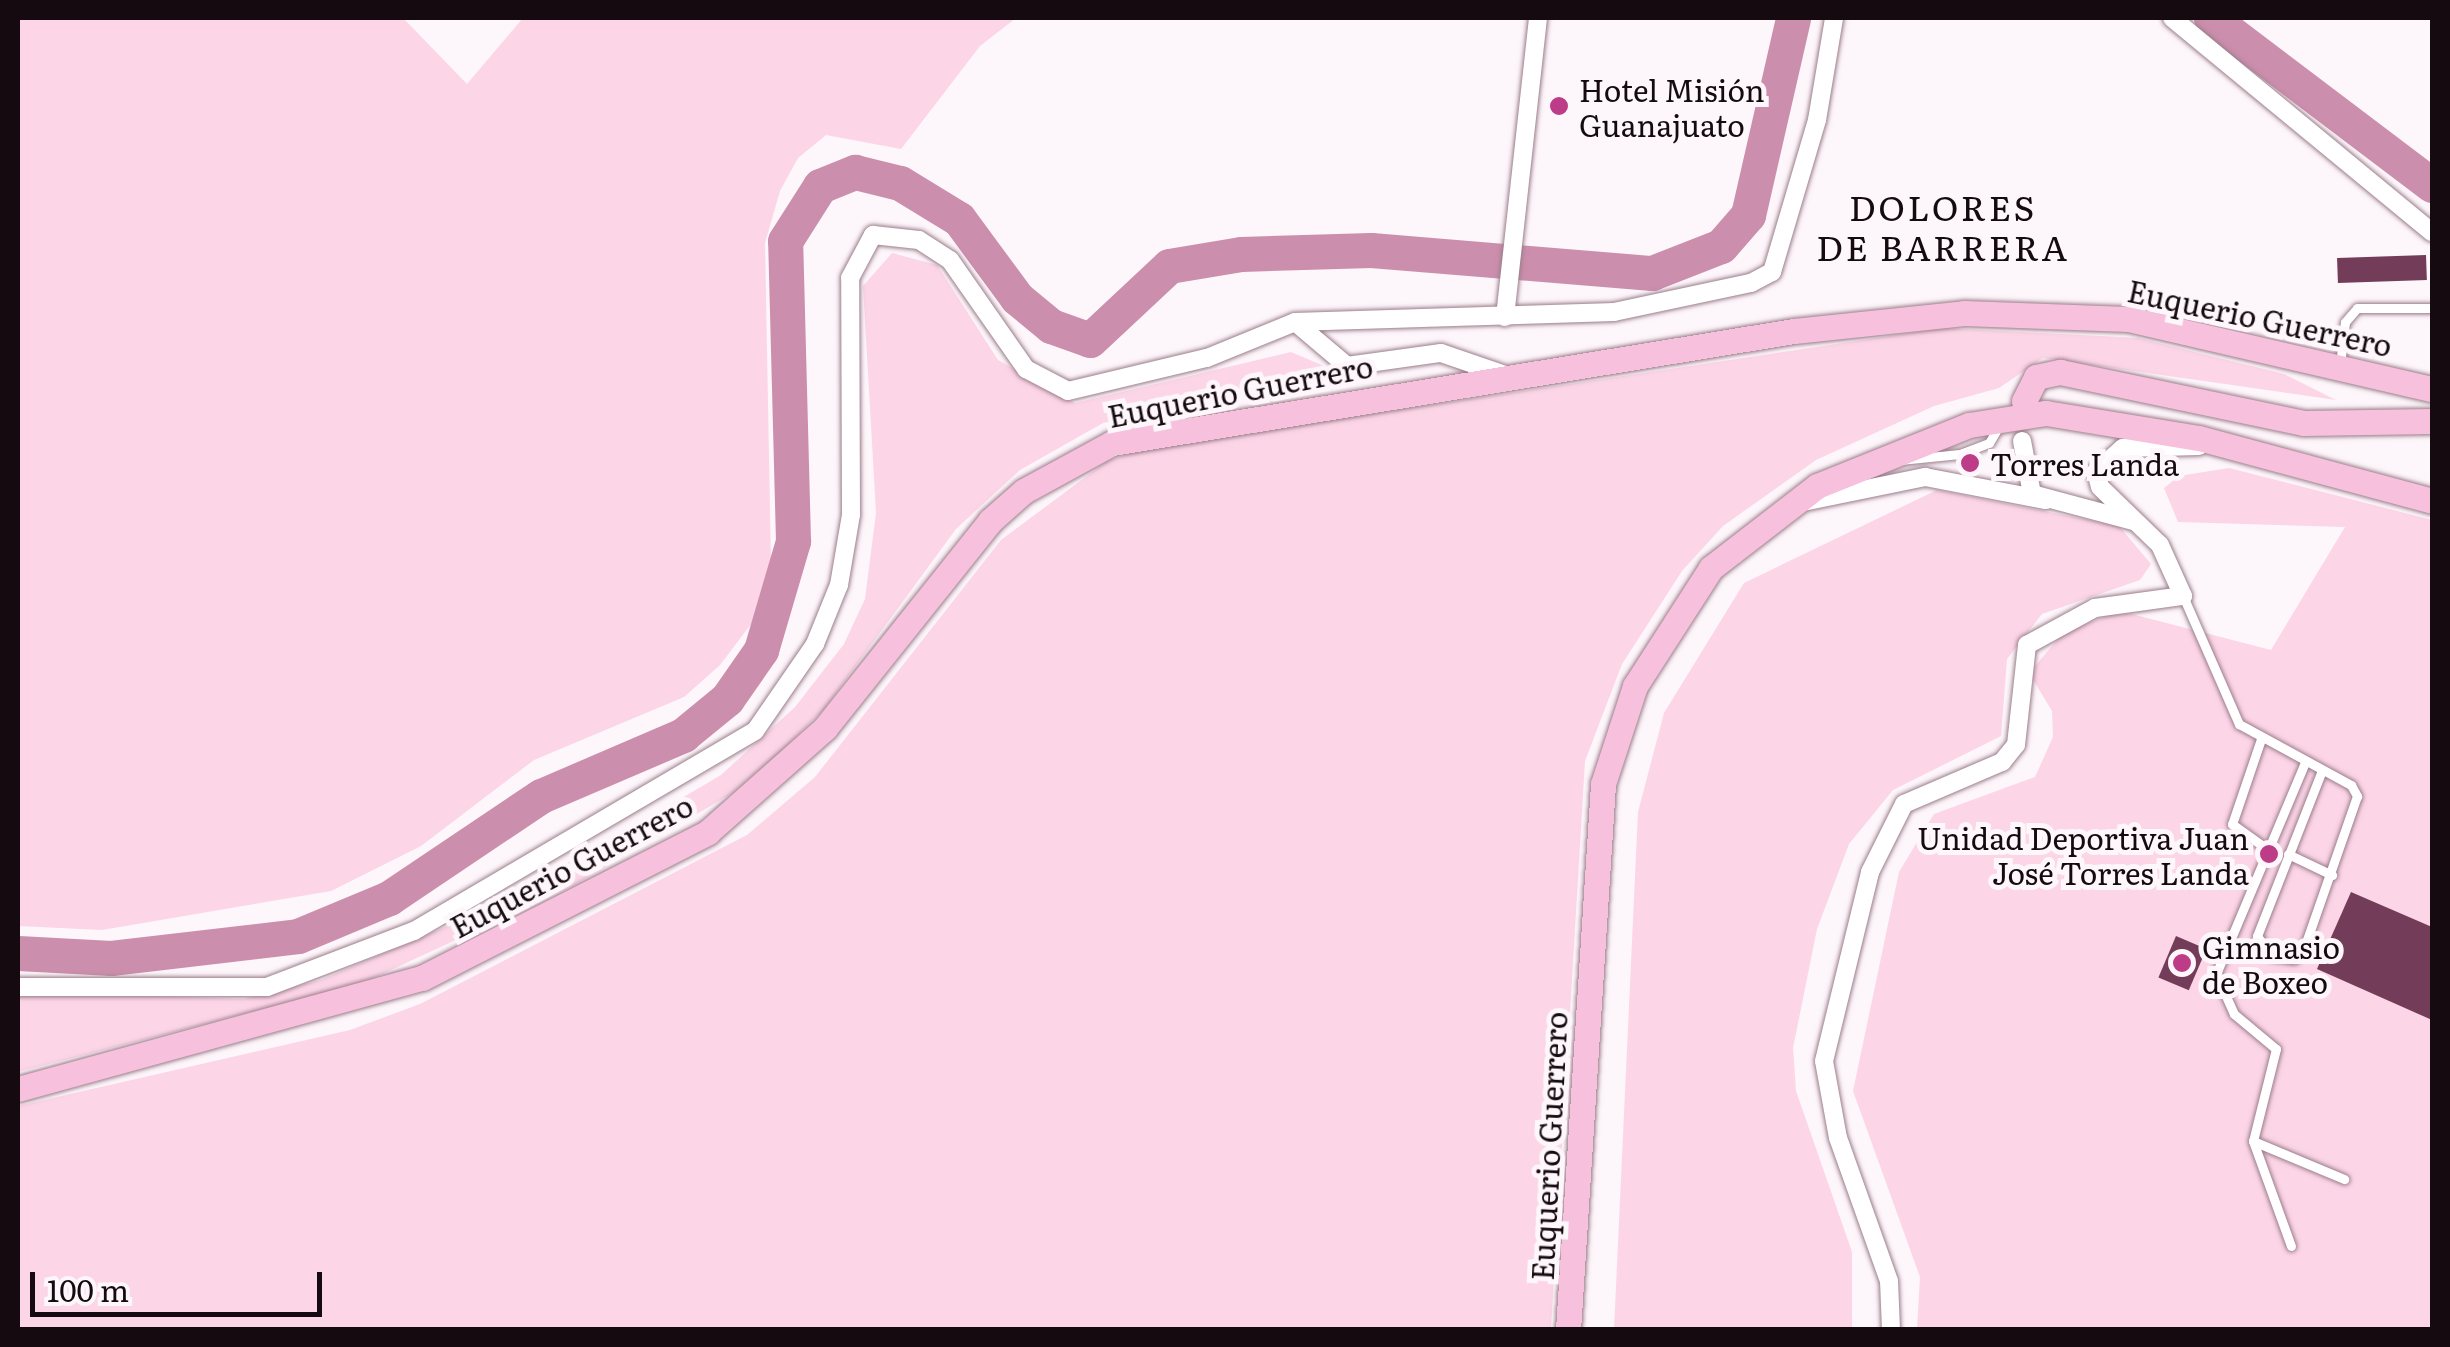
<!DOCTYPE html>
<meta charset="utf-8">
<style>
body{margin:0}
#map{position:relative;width:2450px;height:1347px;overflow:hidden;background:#fdf6fa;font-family:Literata,serif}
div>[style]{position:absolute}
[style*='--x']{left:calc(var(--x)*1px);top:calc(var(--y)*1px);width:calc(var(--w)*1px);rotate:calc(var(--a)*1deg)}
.green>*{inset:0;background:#fcd5e7}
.river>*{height:35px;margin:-17.5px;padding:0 17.5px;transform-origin:17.5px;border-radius:17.5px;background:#cb8eac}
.building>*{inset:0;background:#733d59;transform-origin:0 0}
.roads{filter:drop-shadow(0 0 2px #9b7d8b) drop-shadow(0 0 2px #9b7d8b)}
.service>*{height:9px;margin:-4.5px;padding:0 4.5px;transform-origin:4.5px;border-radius:4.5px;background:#fff}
.minor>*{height:18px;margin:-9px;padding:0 9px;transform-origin:9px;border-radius:9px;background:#fff}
.primary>*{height:25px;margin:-12.5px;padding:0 12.5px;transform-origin:12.5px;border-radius:12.5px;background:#f7c1dd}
.dots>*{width:28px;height:28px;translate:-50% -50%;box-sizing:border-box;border:5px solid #fdf6fa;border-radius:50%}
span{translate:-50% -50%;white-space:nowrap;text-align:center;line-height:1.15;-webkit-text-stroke:10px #fdf6fa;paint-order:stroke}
.poi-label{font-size:30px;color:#140a0f}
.left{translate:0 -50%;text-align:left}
.right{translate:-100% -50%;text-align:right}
.street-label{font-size:30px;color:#140a0f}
.quarter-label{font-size:35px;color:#140a0f;letter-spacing:2.5px}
.frame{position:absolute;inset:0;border:20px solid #140a0f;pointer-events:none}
.scale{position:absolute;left:30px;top:1272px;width:292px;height:45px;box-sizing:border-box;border:5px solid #140a0f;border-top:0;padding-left:12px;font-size:30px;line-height:35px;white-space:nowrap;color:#140a0f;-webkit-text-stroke:8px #fdf6fa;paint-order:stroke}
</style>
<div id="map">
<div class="green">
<div style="clip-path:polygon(18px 18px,403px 18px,467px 84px,523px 18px,1016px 18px,980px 46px,901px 149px,826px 135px,798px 158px,780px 191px,765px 243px,771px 564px,758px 615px,720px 665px,684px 697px,534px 760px,421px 846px,331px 891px,102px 930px,18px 926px)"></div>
<div style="clip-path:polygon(892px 253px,937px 265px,998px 360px,1075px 403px,1291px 352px,1336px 371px,1103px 423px,1020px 470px,956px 529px,824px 709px,779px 753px,731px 794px,576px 884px,363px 983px,18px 1072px,18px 992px,244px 999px,321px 980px,462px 920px,626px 831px,721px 775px,795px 707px,844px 644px,865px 599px,876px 513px,863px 286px)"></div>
<div style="clip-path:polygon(1943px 328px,2138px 338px,2284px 374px,2336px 400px,2043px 358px,1999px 388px,1934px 406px,1816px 460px,1723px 526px,1682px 571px,1622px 664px,1585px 761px,1551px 1329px,18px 1329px,18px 1106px,350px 1030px,420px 1004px,747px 835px,815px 777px,1001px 540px,1107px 461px,1151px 447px)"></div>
<div style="clip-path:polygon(2229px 468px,2432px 520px,2432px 1329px,1917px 1329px,1920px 1277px,1853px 1091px,1899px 872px,1934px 814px,2035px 777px,2053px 737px,2052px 711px,2029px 673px,2064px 632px,2120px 611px,2271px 650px,2345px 527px,2178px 522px,2164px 488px,2179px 476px)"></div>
<div style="clip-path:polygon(1937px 490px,2119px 526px,2151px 564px,2140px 580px,2042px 614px,2007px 659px,2001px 736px,1893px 790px,1849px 844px,1817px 929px,1793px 1048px,1796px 1091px,1852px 1252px,1852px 1329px,1614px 1330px,1638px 812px,1664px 713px,1744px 583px)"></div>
</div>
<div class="river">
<div style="--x:2211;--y:18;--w:277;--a:37.1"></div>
<div style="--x:18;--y:953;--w:93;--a:3.1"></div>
<div style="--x:111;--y:958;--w:188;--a:-6.7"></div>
<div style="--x:298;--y:936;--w:99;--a:-22.7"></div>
<div style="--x:389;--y:898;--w:183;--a:-33.9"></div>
<div style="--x:541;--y:796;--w:155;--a:-23.2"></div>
<div style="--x:683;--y:735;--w:57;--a:-39.3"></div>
<div style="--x:727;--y:699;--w:60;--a:-55.2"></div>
<div style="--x:761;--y:650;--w:114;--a:-73.6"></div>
<div style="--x:793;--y:541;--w:300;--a:-91.5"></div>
<div style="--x:785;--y:241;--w:65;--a:-57.5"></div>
<div style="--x:820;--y:186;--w:38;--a:-22"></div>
<div style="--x:855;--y:172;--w:46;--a:13.7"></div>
<div style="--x:900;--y:183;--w:69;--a:31.4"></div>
<div style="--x:959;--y:219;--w:98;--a:53.7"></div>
<div style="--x:1017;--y:298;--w:44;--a:39.5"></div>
<div style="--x:1051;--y:326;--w:41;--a:19.7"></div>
<div style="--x:1090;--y:340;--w:108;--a:-43.1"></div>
<div style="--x:1169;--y:266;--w:73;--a:-9.5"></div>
<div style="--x:1241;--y:254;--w:130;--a:-1.8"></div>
<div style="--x:1371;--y:250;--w:282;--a:4.7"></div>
<div style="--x:1652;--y:273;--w:74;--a:-21.4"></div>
<div style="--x:1721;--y:246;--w:41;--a:-48.9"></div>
<div style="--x:1748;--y:215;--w:202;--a:-77.1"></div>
</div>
<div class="building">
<div style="left:2426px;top:255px;width:25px;height:89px;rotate:88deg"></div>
<div style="clip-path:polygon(2351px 892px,2432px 927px,2432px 1020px,2317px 969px)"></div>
<div style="left:2176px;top:936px;width:33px;height:45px;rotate:23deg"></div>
</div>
<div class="roads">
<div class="service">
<div style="--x:2340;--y:365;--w:43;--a:-83.4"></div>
<div style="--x:2345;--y:322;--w:18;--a:-49"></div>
<div style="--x:2357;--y:308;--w:75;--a:0"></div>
<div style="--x:1900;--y:460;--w:60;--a:-5.7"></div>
<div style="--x:1960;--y:454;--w:31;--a:-21"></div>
<div style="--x:1989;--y:443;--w:22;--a:-60"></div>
<div style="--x:2183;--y:596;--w:140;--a:66.4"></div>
<div style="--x:2239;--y:724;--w:128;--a:28.6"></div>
<div style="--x:2351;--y:785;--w:13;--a:61"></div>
<div style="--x:2357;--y:796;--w:161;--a:109.2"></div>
<div style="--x:2304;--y:948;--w:15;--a:132"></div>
<div style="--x:2294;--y:959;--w:22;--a:-172"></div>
<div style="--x:2272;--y:956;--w:25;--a:-127"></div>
<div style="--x:2257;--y:936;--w:178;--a:-68.6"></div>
<div style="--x:2261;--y:739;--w:90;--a:108.8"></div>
<div style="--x:2232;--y:824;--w:43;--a:35.5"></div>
<div style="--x:2288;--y:854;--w:49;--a:25.5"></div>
<div style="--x:2253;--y:1141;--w:99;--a:22.7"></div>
<div style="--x:2291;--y:1246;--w:112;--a:-109.9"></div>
<div style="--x:2253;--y:1141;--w:95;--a:-76"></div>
<div style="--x:2276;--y:1049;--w:55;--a:-140.2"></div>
<div style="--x:2234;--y:1014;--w:44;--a:-114.2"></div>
<div style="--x:2216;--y:974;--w:230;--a:-67.2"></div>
</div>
<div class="minor">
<div style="--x:2172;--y:18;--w:337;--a:39.5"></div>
<div style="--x:1505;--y:317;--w:301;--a:-83.7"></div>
<div style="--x:1295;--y:322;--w:68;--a:40.2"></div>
<div style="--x:1347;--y:366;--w:95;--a:-7.9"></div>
<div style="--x:1441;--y:353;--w:71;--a:18.9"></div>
<div style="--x:2022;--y:441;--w:54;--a:79.3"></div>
<div style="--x:2032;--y:494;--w:105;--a:15"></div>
<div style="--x:1803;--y:502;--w:125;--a:-11.6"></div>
<div style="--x:1925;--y:477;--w:123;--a:10.8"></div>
<div style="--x:18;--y:987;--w:249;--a:0"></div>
<div style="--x:267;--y:987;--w:157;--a:-20.9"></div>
<div style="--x:414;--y:931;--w:395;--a:-30.4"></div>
<div style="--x:755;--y:731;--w:106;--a:-55.4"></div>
<div style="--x:815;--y:644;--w:64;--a:-67.9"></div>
<div style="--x:839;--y:585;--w:71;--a:-80.3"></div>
<div style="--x:851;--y:515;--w:237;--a:-90.2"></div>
<div style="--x:850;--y:278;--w:49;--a:-61.9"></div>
<div style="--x:873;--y:235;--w:46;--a:6.2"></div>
<div style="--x:919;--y:240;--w:37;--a:33"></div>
<div style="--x:950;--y:260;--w:133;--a:55.1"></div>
<div style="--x:1026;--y:369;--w:47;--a:27.6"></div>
<div style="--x:1068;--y:391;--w:143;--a:-13.4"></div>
<div style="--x:1207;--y:358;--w:95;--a:-22.2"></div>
<div style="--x:1295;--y:322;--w:319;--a:-1.8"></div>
<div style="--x:1614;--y:312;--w:140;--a:-12"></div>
<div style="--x:1751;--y:283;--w:24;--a:-28"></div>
<div style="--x:1772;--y:272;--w:159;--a:-73.5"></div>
<div style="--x:1817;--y:120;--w:103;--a:-80.5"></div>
<div style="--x:1891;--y:1330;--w:49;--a:-92.3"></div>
<div style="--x:1889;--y:1281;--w:152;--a:-109.6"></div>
<div style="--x:1838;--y:1138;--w:78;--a:-100.3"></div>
<div style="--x:1824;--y:1061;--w:195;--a:-76.3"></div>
<div style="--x:1870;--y:872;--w:76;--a:-63.4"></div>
<div style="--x:1904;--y:804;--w:107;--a:-23.2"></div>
<div style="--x:2002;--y:762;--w:22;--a:-51"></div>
<div style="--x:2016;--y:745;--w:101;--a:-83.7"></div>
<div style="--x:2027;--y:645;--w:77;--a:-28.6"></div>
<div style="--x:2095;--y:608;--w:89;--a:-7.8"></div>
<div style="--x:2183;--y:596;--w:56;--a:-114.3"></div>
<div style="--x:2160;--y:545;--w:83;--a:-136"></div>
<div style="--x:2100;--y:487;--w:16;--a:-105"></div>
<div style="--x:2096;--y:472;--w:36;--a:-42"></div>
<div style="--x:2123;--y:448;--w:76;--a:-1.5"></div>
</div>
<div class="primary">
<div style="--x:2024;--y:401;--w:27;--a:-63"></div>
<div style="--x:2036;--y:377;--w:25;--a:-12"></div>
<div style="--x:2060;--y:372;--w:249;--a:11.8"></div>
<div style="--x:2304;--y:423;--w:128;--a:-0.9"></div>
<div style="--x:18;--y:1089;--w:419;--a:-15.4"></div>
<div style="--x:422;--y:978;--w:321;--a:-27"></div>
<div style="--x:708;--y:832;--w:157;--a:-41.6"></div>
<div style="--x:825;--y:728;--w:265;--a:-51.4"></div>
<div style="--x:990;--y:521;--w:45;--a:-41.4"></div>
<div style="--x:1024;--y:491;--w:100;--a:-28.6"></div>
<div style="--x:1112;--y:443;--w:691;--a:-9.33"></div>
<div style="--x:1794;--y:331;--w:171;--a:-6"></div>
<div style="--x:1964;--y:313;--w:164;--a:2.1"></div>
<div style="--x:2128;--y:319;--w:312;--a:13"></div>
<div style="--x:1568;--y:1330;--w:547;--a:-86.33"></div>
<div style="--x:1603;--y:784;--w:103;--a:-71.9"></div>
<div style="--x:1635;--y:686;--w:140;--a:-57.2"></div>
<div style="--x:1711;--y:568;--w:134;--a:-37.7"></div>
<div style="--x:1817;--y:486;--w:164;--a:-21.9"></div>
<div style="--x:1969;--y:425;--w:78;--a:-8.9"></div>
<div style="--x:2046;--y:413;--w:155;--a:9.3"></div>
<div style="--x:2199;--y:438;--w:241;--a:15.1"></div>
</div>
</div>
<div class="dots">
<div style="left:1559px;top:106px;background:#bc3c87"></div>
<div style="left:1970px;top:463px;background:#bc3c87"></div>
<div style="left:2269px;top:854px;background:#bc3c87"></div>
<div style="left:2182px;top:963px;background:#bc3c87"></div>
</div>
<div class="poi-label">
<span class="left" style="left:1579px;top:106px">Hotel Misión<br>Guanajuato</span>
<span class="left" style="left:1990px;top:463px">Torres Landa</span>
<span class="right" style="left:2249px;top:854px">Unidad Deportiva Juan<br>José Torres Landa</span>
<span class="left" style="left:2202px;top:963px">Gimnasio<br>de Boxeo</span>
</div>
<div class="street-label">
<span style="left:2260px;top:317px;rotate:12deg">Euquerio Guerrero</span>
<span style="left:1240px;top:390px;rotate:-11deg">Euquerio Guerrero</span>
<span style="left:571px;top:865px;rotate:-28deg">Euquerio Guerrero</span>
<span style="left:1548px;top:1146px;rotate:-87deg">Euquerio Guerrero</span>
</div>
<div class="quarter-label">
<span style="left:1943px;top:226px">DOLORES<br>DE BARRERA</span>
</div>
<div class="frame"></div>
<div class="scale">100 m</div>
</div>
